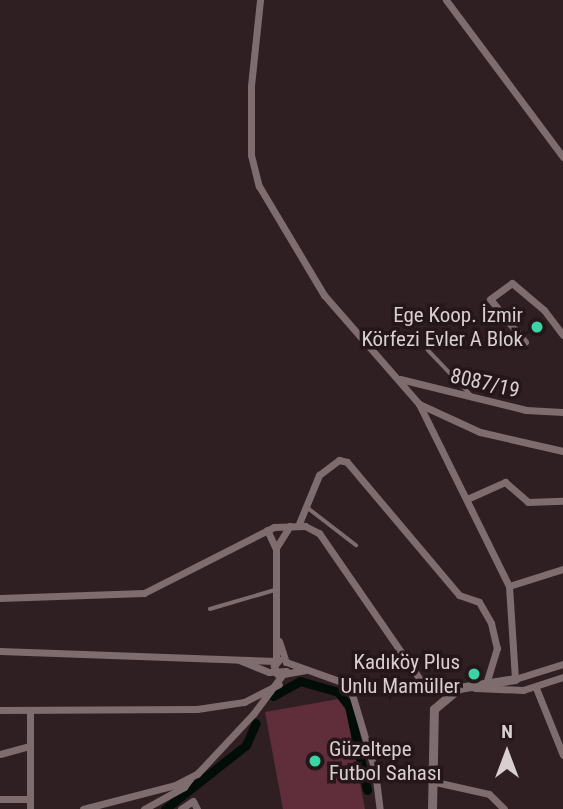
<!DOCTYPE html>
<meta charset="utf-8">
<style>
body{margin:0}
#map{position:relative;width:563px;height:809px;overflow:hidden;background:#2f1f22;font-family:"Roboto Condensed",sans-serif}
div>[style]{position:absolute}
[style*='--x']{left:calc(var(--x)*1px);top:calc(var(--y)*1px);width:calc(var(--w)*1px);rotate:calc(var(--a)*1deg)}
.green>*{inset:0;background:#5f2e3a}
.canal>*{height:9px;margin:-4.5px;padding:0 4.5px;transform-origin:4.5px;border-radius:4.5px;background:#030d08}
.service>*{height:3.5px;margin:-1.75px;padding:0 1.75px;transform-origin:1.75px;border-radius:1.75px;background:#7f6c6f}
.minor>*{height:7px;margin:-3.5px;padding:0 3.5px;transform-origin:3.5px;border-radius:3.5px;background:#7f6c6f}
.tertiary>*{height:9px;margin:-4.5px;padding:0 4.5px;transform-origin:4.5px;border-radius:4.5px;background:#7f6c6f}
.dots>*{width:19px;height:19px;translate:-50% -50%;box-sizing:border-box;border:4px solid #251619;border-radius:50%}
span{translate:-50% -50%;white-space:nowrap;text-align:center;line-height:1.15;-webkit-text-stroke:7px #251619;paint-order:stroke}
.poi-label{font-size:21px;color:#d9ced0}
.right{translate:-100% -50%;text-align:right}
.left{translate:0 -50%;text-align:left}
.street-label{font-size:21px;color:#d9ced0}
.north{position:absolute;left:472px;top:718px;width:70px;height:70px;-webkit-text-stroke:5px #251619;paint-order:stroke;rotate:0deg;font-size:19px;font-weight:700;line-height:28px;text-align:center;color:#d9ced0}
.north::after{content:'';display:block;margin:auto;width:24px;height:32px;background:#d9ced0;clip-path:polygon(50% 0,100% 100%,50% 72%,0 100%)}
</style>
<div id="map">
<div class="green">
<div style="clip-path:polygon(344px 698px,365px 809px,283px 809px,265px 712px)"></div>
</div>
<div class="canal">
<div style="--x:273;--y:696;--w:31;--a:-29"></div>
<div style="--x:300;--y:681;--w:40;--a:16"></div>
<div style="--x:338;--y:692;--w:18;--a:52"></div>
<div style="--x:349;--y:706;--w:86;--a:77.9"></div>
<div style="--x:165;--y:809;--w:103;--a:-38.3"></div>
<div style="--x:246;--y:745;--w:24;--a:-66"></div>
</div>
<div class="service">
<div style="--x:428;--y:350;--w:61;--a:46.3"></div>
<div style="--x:308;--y:508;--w:61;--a:37.6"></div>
<div style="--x:210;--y:609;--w:68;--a:-16.3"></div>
</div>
<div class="minor">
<div style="--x:260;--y:0;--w:86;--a:96"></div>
<div style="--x:251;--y:86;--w:69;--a:90"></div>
<div style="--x:251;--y:155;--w:32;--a:76"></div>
<div style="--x:259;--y:186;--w:127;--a:59.2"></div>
<div style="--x:324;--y:295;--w:145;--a:48.9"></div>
<div style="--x:419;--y:404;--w:203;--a:63.7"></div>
<div style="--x:509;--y:586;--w:93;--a:86.3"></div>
<div style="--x:515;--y:679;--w:50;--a:-17.4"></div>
<div style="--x:446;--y:0;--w:196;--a:53.3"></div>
<div style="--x:525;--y:342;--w:55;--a:-129.1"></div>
<div style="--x:490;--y:299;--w:27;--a:-36"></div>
<div style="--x:512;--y:283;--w:42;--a:40.2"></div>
<div style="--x:544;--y:310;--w:31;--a:53"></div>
<div style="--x:400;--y:379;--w:130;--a:13.8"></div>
<div style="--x:526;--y:410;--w:37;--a:3"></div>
<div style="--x:419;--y:404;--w:67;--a:24.7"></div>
<div style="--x:480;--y:432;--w:85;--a:12.9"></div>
<div style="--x:467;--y:499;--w:42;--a:-24.1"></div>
<div style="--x:505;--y:482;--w:30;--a:41"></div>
<div style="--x:528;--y:502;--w:35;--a:-2"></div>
<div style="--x:298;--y:526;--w:55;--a:-67.6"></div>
<div style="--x:319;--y:475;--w:25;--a:-37"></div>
<div style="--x:339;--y:460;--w:8;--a:14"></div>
<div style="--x:347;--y:462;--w:174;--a:49.9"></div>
<div style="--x:459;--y:595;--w:21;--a:19"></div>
<div style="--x:479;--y:602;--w:24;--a:60"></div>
<div style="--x:491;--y:623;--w:26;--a:77"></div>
<div style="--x:497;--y:648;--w:38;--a:107"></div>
<div style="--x:276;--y:548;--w:26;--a:-58"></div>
<div style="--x:509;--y:586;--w:57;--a:-17.5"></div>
<div style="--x:0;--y:598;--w:144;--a:-2"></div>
<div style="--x:144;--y:593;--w:146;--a:-26.9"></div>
<div style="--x:274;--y:527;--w:31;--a:-2"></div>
<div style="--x:305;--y:526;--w:16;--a:27"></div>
<div style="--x:319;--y:533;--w:180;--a:55.4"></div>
<div style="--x:421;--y:681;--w:40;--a:10"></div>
<div style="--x:279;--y:641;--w:22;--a:72"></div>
<div style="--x:286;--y:662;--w:59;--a:19.7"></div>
<div style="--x:342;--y:682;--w:16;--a:50"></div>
<div style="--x:352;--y:694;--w:80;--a:73.4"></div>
<div style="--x:375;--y:771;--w:38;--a:83"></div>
<div style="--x:0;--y:651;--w:276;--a:2.1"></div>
<div style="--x:276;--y:661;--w:112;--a:-90"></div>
<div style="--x:276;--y:549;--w:21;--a:-115"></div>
<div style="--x:239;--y:660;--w:32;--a:22"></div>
<div style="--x:269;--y:672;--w:17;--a:-3"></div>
<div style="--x:277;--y:674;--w:9;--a:-111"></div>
<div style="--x:274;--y:666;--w:8;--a:-50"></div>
<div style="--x:475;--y:688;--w:48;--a:2.4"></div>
<div style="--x:523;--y:690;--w:42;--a:-18"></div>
<div style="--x:536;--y:688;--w:72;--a:68.1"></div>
<div style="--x:0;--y:710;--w:197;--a:-0.3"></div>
<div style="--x:197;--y:709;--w:48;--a:-8.5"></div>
<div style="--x:244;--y:702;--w:39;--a:-27"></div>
<div style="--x:0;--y:754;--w:30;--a:-15"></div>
<div style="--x:431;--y:781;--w:59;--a:12.6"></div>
<div style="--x:489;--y:794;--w:21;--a:45"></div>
<div style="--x:0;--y:799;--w:29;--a:0"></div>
<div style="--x:30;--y:809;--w:99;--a:-90"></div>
<div style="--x:83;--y:809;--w:95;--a:-14.6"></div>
<div style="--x:175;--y:785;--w:25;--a:-27"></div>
<div style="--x:197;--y:774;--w:83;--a:-46.9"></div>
<div style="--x:254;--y:713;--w:49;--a:-53.4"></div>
<div style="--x:283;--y:674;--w:22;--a:-10"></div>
<div style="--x:144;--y:809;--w:46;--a:-28.8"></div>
<div style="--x:184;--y:787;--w:10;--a:-53"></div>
<div style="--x:181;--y:809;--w:14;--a:-34"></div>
<div style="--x:193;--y:801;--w:9;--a:63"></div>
</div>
<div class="tertiary">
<div style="--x:432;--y:809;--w:100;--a:-88.9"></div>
<div style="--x:434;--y:709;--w:33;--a:-40"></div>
<div style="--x:459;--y:688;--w:57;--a:-9.1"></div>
</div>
<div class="dots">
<div style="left:537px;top:327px;background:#3ad4a5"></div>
<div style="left:474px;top:674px;background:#3ad4a5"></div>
<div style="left:315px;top:761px;background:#3ad4a5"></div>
</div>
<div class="poi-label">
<span class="right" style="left:523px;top:327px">Ege Koop. İzmir<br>Körfezi Evler A Blok</span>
<span class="right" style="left:460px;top:674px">Kadıköy Plus<br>Unlu Mamüller</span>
<span class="left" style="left:329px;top:761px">Güzeltepe<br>Futbol Sahası</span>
</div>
<div class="street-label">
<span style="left:485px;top:383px;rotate:13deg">8087/19</span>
</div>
<div class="north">N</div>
</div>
